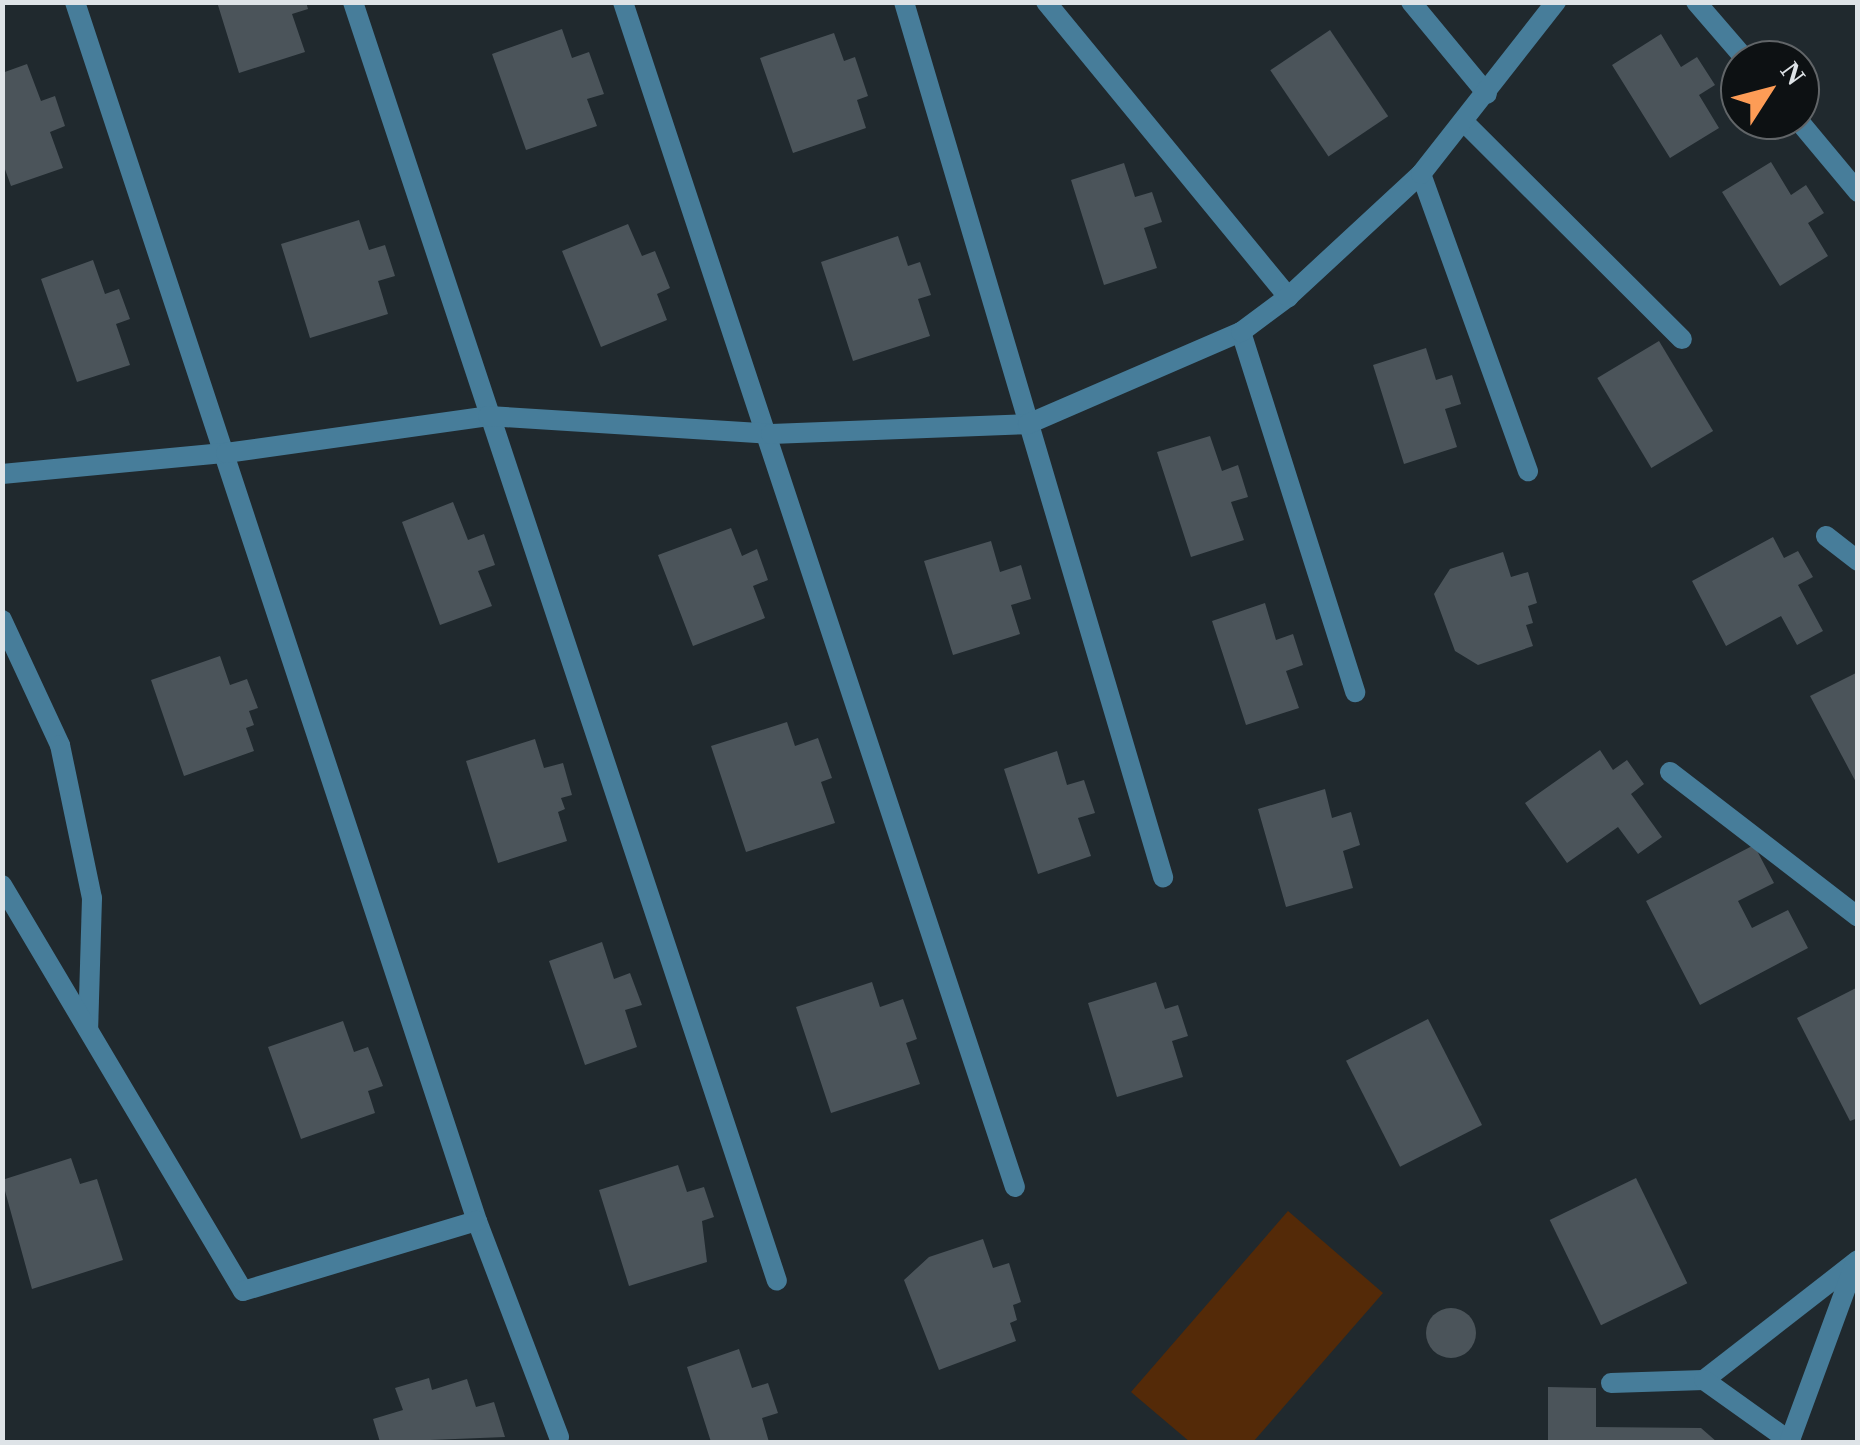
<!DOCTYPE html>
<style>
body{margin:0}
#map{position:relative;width:1860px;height:1445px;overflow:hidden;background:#20292e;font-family:"Times New Roman",serif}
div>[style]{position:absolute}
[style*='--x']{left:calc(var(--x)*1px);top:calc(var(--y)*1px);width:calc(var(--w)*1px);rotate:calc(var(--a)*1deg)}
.green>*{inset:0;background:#542a08}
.building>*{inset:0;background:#4b545a;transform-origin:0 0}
.round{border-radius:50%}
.minor>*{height:20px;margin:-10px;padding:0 10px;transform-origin:10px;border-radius:10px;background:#477d9a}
span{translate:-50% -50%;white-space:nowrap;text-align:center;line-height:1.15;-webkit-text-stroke:8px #0d1113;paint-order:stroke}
.frame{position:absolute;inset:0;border:5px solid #dee3e7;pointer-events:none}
.north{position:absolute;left:1720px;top:40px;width:100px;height:100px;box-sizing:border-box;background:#0d1113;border:2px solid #616568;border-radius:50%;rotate:54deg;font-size:28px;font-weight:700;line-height:40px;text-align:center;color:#dee3e7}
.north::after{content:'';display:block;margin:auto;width:35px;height:45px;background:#fd9c56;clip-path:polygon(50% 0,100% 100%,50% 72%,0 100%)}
</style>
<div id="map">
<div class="green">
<div style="clip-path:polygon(1288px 1211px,1383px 1293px,1253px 1442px,1190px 1442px,1131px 1392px)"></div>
</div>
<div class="building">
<div style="clip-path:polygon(217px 2px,306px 2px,308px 9px,292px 14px,305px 52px,239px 73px)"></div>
<div style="clip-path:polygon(562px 29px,572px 58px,589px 52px,604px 94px,587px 99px,597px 126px,526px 150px,492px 54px)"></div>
<div style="left:1330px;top:30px;width:104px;height:72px;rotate:56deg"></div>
<div style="clip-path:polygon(834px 33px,844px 61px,855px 57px,868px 96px,857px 100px,866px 128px,793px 153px,760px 58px)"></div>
<div style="clip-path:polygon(1661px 34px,1681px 67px,1697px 57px,1715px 85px,1699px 95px,1719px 128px,1670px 158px,1612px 65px)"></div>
<div style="clip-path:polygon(27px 64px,41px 101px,55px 96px,65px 126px,50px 132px,63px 168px,11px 186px,2px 161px,2px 73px)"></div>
<div style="clip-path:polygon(1771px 162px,1791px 195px,1806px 185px,1824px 213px,1808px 223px,1828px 256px,1780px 286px,1722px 192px)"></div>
<div style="clip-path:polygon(1124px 163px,1135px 197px,1152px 192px,1162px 222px,1144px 228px,1157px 268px,1104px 285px,1071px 180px)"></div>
<div style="clip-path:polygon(359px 220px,369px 250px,385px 245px,395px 276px,378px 281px,388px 314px,310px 338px,281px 244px)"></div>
<div style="clip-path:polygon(628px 224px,642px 256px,655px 251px,670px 288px,657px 294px,667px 320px,601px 347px,562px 251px)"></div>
<div style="clip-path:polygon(898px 236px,908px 266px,920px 262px,931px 295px,918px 299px,930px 336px,853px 361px,821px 262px)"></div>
<div style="clip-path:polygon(93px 260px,105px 294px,119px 289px,130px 319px,116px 324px,130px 365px,77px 382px,41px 279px)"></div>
<div style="left:1659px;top:341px;width:105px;height:72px;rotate:59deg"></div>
<div style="clip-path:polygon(1426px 348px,1436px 380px,1452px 375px,1461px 404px,1445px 409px,1457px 447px,1404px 464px,1373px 365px)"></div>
<div style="clip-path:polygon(1210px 436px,1222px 471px,1238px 465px,1248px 497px,1231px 502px,1244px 540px,1191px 557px,1157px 452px)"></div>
<div style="clip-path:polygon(453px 502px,468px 540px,484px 534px,495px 565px,478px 571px,492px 606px,440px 625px,402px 522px)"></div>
<div style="clip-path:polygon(731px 528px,742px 556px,757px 549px,768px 580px,753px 586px,765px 618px,693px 646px,658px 555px)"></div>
<div style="clip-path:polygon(1773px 537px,1784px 558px,1798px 551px,1813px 577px,1798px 585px,1823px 631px,1797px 645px,1781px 616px,1726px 646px,1692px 581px)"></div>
<div style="clip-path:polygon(991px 541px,1000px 572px,1021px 565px,1031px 599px,1011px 605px,1020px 634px,953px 655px,924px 561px)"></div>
<div style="clip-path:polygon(1503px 552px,1511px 577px,1528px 572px,1537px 603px,1528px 606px,1533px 623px,1526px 625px,1533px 646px,1478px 665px,1455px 651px,1434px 594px,1450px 569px)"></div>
<div style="clip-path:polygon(1265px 603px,1276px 640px,1293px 634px,1303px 665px,1286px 671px,1299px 708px,1246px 725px,1212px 621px)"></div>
<div style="clip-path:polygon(220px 656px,230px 685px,247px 679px,258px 708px,249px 711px,254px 725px,246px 728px,254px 751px,184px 776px,151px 680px)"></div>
<div style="clip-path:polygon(1858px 672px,1858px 786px,1810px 696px)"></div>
<div style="clip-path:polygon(787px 722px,795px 746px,818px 738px,832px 778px,821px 782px,835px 823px,746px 852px,711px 746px)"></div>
<div style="clip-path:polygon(535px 739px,544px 768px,563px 763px,572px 795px,561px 798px,565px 809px,558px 812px,567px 841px,498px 863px,466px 761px)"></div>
<div style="clip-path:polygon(1600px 750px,1613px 770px,1627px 760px,1644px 784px,1631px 794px,1662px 837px,1638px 854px,1618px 827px,1567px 863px,1525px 803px)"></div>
<div style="clip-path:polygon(1057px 751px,1067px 785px,1084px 780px,1095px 813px,1078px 818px,1091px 856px,1038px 874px,1004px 769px)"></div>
<div style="clip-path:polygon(1325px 789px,1332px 818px,1351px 812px,1360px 845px,1343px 851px,1353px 888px,1286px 907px,1258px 809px)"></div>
<div style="clip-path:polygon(1754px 845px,1774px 883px,1738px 901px,1752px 928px,1788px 910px,1808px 948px,1700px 1005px,1646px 901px)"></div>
<div style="clip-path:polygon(602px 942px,614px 979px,630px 973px,642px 1005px,625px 1010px,637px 1047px,585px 1065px,549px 961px)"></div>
<div style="clip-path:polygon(872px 982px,880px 1007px,903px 999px,917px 1039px,906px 1043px,920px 1084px,831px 1113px,796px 1007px)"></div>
<div style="clip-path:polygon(1156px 982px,1165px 1009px,1178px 1005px,1188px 1036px,1172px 1041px,1183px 1077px,1117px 1097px,1088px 1003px)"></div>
<div style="clip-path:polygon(1858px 987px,1858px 1118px,1850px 1121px,1797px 1018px)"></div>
<div style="left:1428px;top:1019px;width:119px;height:92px;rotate:63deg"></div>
<div style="clip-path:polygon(343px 1021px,354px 1052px,368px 1047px,383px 1086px,368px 1091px,375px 1113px,301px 1139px,268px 1047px)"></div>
<div style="clip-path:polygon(71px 1158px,80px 1184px,97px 1179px,123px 1260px,32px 1289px,2px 1180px)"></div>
<div style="clip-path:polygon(678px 1165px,687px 1192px,704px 1187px,714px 1217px,702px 1221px,707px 1262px,629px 1286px,599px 1190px)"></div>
<div style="left:1636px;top:1178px;width:117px;height:96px;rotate:64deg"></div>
<div style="clip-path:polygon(983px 1239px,993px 1268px,1009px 1263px,1021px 1302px,1013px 1305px,1017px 1320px,1010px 1323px,1016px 1341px,939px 1370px,904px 1280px,929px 1257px)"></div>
<div class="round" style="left:1426px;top:1308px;width:50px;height:50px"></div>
<div style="clip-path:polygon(739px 1349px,752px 1388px,768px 1383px,778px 1413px,762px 1418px,769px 1442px,711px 1442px,687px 1367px)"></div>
<div style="clip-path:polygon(429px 1378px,432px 1390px,467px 1379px,476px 1407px,494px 1402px,505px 1437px,380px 1442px,373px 1419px,403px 1410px,395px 1388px)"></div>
<div style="clip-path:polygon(1548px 1387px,1596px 1388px,1596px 1427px,1701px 1428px,1717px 1442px,1548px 1442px)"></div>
</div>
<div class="minor">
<div style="--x:75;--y:2;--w:1284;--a:71.75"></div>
<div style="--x:477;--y:1221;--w:231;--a:69.2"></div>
<div style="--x:353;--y:2;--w:1347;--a:71.66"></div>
<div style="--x:623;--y:2;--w:1248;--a:71.7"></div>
<div style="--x:904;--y:2;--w:913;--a:73.51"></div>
<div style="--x:1046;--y:2;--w:382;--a:50.6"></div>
<div style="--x:1411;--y:2;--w:119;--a:50.4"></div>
<div style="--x:1696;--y:2;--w:77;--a:49.2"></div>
<div style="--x:1798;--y:120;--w:94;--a:50.2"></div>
<div style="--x:1463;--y:121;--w:309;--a:44.9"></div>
<div style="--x:1421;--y:174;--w:316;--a:70.2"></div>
<div style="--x:1241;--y:332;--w:378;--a:72.4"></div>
<div style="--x:2;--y:474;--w:225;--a:-5.4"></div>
<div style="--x:226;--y:453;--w:265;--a:-8"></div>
<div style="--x:488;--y:416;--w:284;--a:3.6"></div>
<div style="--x:771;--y:434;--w:257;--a:-2.2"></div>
<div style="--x:1028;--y:424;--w:232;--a:-23.4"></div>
<div style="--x:1241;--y:332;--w:59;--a:-36.7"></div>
<div style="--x:1288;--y:297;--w:181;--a:-42.8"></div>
<div style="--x:1421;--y:174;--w:219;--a:-51.9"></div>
<div style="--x:1826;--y:536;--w:41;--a:38"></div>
<div style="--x:2;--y:620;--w:138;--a:65.1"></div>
<div style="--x:60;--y:745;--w:156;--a:78.2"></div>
<div style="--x:92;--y:898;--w:131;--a:91.7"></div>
<div style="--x:1670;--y:772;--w:237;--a:37.6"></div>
<div style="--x:2;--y:885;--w:472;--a:59.3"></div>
<div style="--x:243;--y:1291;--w:244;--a:-16.7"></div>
<div style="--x:1704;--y:1380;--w:195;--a:-37.9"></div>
<div style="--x:1611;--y:1383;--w:93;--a:-1.8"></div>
<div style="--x:1704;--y:1380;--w:107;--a:35.5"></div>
<div style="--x:1790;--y:1440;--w:189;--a:-69.8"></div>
</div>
<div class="frame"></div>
<div class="north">N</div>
</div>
